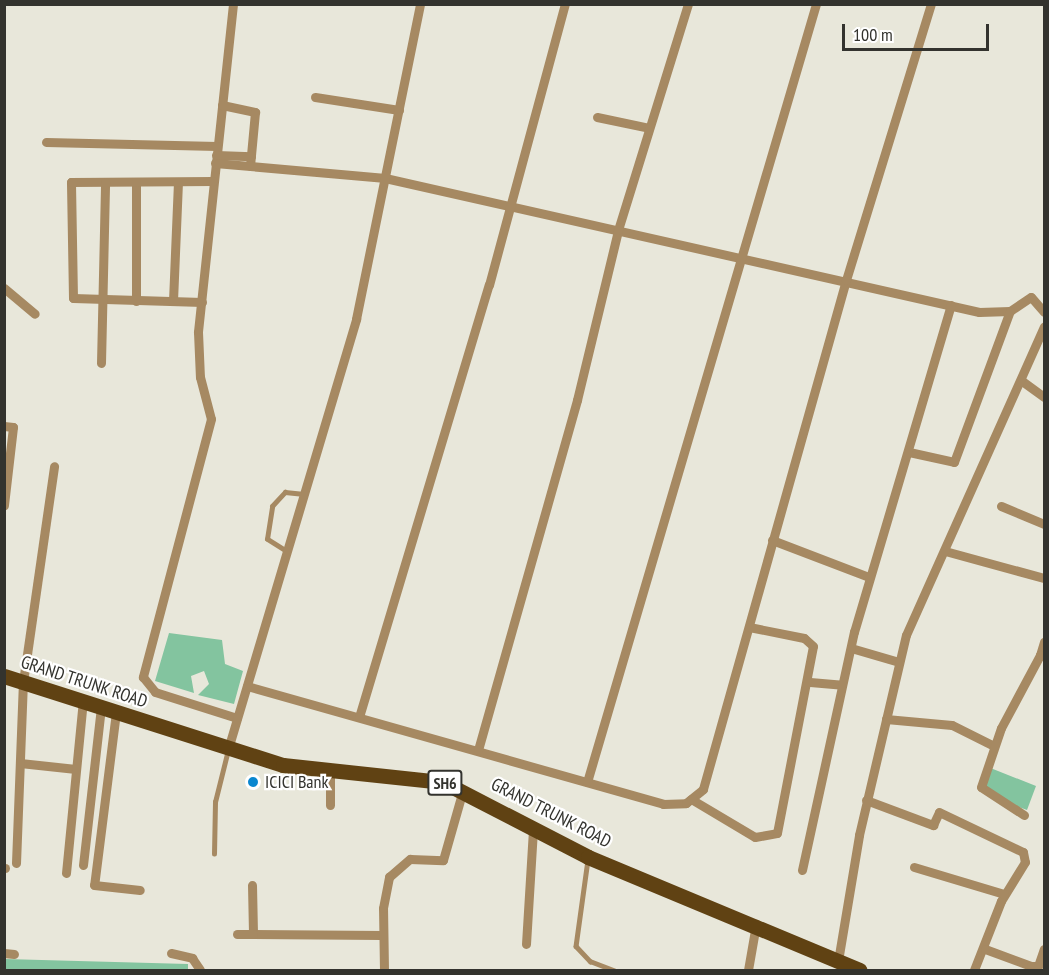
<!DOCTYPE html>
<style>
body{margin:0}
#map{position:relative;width:1049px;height:975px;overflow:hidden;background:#e8e7da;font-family:"PT Sans Narrow",sans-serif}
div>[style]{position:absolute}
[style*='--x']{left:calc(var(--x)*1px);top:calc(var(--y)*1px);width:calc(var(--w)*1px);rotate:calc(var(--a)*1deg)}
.water>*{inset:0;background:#83c49f}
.lane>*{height:4.5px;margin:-2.25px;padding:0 2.25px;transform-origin:2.25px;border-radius:2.25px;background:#a68962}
.street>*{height:9px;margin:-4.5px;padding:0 4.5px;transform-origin:4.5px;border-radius:4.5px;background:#a68962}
.primary>*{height:15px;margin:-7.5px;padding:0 7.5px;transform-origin:7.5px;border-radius:7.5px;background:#604213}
.dots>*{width:16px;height:16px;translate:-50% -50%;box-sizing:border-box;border:3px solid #fff;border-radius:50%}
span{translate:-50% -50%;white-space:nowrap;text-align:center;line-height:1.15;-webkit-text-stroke:4.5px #fff;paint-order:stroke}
.shield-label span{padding:2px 4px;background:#fff;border:2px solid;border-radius:4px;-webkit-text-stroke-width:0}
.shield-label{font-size:16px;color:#33332e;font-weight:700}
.street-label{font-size:18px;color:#33332e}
.poi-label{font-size:18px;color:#33332e}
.left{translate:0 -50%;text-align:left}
.frame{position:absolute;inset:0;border:6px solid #33332e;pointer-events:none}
.scale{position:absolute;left:842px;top:24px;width:147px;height:27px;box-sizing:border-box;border:3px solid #33332e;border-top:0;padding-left:8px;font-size:18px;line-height:21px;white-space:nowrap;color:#33332e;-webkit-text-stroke:4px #fff;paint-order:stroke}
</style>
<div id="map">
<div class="water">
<div style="clip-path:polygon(169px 633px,222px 640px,225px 664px,243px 671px,234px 704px,198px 695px,209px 684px,204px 671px,191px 676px,194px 693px,155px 681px)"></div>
<div style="clip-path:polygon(988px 767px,1036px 786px,1027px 810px,991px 797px,984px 787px)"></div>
<div style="clip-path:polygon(5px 959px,188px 964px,188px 970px,5px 970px)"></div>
</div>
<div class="lane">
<div style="--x:286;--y:551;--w:22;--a:-148"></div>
<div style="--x:267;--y:539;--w:33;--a:-81"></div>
<div style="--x:272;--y:506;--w:19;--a:-47"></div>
<div style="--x:285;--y:492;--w:19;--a:6"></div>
<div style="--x:214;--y:854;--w:52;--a:-88.9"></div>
<div style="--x:215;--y:802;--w:54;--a:-76"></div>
<div style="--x:588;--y:860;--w:87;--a:97.9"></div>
<div style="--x:576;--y:946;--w:21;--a:47"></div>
<div style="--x:590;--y:961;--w:26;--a:21"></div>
</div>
<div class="street">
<div style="--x:233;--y:4;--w:330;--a:96.1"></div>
<div style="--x:198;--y:332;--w:45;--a:87.5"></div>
<div style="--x:200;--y:377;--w:43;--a:75.3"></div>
<div style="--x:211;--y:419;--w:267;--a:104.8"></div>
<div style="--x:143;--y:677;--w:19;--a:51"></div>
<div style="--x:155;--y:692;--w:86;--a:17.6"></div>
<div style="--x:315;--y:97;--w:85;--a:8.8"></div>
<div style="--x:222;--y:105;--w:34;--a:12"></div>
<div style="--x:255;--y:112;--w:54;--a:95.3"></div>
<div style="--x:597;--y:117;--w:53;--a:11.9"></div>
<div style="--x:46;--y:142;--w:171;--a:1.3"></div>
<div style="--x:216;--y:155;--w:35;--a:2"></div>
<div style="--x:215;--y:163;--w:171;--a:5"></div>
<div style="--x:385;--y:178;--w:609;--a:12.71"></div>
<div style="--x:979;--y:312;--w:31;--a:-2"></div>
<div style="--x:1010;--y:311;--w:25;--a:-34"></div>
<div style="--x:1031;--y:297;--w:20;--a:49"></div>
<div style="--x:4;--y:288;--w:40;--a:40"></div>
<div style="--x:136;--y:301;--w:118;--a:-90"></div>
<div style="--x:173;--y:301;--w:119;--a:-87.6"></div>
<div style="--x:202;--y:302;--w:129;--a:-178.2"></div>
<div style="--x:73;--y:298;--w:116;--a:-91"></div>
<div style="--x:71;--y:182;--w:142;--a:-0.4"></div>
<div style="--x:101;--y:363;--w:181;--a:-88.7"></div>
<div style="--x:1022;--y:381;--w:27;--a:36"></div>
<div style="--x:4;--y:426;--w:9;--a:6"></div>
<div style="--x:13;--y:427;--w:79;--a:96.6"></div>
<div style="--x:909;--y:452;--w:46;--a:12.5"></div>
<div style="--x:954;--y:462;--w:161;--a:-69.7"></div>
<div style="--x:1001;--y:506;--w:47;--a:22.7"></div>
<div style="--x:772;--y:540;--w:104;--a:20.9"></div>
<div style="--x:945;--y:551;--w:103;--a:15.3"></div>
<div style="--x:851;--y:648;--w:50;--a:16.3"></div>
<div style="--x:1040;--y:655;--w:14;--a:-73"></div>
<div style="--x:810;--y:682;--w:32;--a:5"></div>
<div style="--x:247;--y:686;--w:432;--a:15.8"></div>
<div style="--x:663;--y:804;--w:23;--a:-2"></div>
<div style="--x:686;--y:803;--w:22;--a:-39"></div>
<div style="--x:703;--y:789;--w:529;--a:-74.31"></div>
<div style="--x:846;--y:280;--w:289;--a:-72.9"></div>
<div style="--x:116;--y:712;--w:174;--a:97.2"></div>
<div style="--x:94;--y:885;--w:46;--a:6.2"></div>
<div style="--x:359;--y:717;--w:451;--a:-73.3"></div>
<div style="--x:489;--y:285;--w:291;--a:-74.9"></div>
<div style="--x:886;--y:719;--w:66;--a:5.2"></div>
<div style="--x:952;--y:725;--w:47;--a:26.6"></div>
<div style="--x:228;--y:749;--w:449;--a:-73.4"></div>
<div style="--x:356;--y:319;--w:321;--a:-78.5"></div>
<div style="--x:478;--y:750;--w:364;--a:-74.2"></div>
<div style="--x:577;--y:400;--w:175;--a:-76.4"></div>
<div style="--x:618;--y:230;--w:237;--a:-72.8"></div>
<div style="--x:20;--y:763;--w:56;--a:6.1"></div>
<div style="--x:330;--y:769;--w:36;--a:90"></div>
<div style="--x:587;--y:782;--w:811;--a:-73.6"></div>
<div style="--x:691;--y:799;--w:74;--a:30.7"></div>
<div style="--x:755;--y:837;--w:22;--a:-10"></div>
<div style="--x:777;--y:833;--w:190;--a:-79.1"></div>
<div style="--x:813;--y:646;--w:12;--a:-138"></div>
<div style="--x:804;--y:638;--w:56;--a:-168.7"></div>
<div style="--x:866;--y:800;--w:72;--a:20.5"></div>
<div style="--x:933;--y:825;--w:14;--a:-65"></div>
<div style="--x:939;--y:812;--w:93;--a:25.5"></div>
<div style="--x:1023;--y:852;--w:10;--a:79"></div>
<div style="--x:1025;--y:862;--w:46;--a:121.6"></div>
<div style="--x:1001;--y:901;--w:74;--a:111.4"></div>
<div style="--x:1024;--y:815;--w:51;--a:-146.9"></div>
<div style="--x:981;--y:787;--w:62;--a:-71.3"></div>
<div style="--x:1001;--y:728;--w:83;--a:-61.9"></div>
<div style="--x:1040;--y:655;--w:4;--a:14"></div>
<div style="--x:16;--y:863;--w:181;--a:-87.8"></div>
<div style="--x:23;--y:682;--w:218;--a:-81.8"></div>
<div style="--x:83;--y:865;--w:159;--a:-83.5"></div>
<div style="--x:914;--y:867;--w:94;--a:16.7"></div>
<div style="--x:4;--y:868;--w:1;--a:0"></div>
<div style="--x:802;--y:870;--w:244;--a:-77.7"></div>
<div style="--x:854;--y:632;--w:341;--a:-73.5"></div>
<div style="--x:66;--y:873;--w:173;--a:-84.4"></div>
<div style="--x:252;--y:885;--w:49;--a:88.8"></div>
<div style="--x:253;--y:934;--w:129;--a:0.4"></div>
<div style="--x:237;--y:934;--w:16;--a:0"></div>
<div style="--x:526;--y:944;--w:116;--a:-86.5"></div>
<div style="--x:985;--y:949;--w:49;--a:20.3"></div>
<div style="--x:1031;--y:966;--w:7;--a:0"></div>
<div style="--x:1038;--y:966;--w:18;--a:-71"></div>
<div style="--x:4;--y:953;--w:10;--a:6"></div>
<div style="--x:171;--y:953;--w:22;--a:13"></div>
<div style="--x:192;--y:958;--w:14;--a:56"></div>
<div style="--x:838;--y:961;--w:128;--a:-80.5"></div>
<div style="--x:859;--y:835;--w:205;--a:-76.8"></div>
<div style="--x:906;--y:635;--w:338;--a:-65.9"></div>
<div style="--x:384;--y:970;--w:62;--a:-90.9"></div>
<div style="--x:383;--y:908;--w:32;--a:-79"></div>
<div style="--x:389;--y:877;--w:28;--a:-41"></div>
<div style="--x:410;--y:859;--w:33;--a:2"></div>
<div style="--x:443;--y:860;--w:73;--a:-74.1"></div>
<div style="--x:748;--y:970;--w:47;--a:-80.1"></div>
</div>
<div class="primary">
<div style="--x:4;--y:676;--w:293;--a:17.7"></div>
<div style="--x:283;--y:765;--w:161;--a:6.1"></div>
<div style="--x:443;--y:782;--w:163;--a:27.3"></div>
<div style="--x:588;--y:857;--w:294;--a:22.6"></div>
</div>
<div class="dots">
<div style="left:253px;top:782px;background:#0a87cf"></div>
</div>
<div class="shield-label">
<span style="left:445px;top:783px">SH6</span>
</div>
<div class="street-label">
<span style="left:84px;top:682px;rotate:18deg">GRAND TRUNK ROAD</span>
<span style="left:551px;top:813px;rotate:27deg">GRAND TRUNK ROAD</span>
</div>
<div class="poi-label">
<span class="left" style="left:265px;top:782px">ICICI Bank</span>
</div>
<div class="frame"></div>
<div class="scale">100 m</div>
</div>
